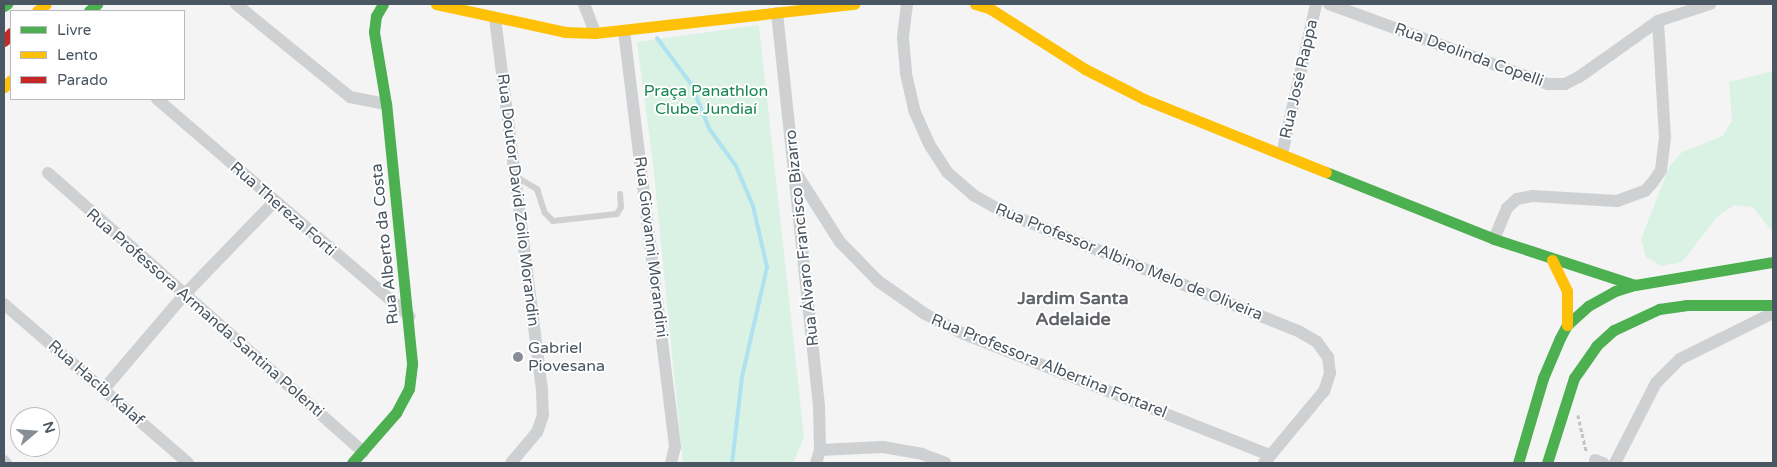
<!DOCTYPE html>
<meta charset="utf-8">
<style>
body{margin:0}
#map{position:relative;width:1777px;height:467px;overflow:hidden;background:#f4f4f4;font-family:"Varela Round",sans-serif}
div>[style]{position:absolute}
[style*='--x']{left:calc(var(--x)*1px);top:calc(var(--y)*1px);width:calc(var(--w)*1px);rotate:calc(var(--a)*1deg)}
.green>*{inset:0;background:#d9f2e3}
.stream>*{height:4px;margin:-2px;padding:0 2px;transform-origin:2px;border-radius:2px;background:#aee2f0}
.path>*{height:2.5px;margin-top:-1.25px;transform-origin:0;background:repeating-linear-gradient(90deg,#bcc7c4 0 4px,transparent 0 6.5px)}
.lane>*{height:6px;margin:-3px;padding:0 3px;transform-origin:3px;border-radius:3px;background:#ced0d2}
.street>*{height:12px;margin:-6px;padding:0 6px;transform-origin:6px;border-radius:6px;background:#ced0d2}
.fast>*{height:11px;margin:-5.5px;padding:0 5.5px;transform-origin:5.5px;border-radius:5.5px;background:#4caf50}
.slow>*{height:11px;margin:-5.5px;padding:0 5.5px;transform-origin:5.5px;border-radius:5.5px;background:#ffc107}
.jam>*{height:11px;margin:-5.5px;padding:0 5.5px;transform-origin:5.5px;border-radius:5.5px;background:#c62828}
.dots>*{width:14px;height:14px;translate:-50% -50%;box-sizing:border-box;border:2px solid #fff;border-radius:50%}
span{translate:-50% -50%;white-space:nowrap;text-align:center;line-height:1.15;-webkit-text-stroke:4px #fff;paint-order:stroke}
.street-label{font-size:16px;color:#4a5661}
.park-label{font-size:16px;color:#17864f}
.poi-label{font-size:16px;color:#4a5661}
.left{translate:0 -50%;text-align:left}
.neighbourhood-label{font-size:18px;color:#5f6368;font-weight:700}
.frame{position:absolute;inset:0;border:5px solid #4a5661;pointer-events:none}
.legend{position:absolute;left:10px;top:10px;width:175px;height:90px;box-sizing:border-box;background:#fff;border:1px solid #b7bbc0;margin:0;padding:6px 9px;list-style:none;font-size:15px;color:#4a5661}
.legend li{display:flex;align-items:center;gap:10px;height:25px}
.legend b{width:25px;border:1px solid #b7bbc0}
.north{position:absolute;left:10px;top:407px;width:50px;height:50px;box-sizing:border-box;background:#fff;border:1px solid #b7bbc0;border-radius:50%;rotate:72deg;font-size:14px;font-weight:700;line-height:20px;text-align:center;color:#4a5661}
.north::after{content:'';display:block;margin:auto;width:18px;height:22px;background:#868d94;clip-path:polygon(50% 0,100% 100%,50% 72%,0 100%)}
</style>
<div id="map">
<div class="green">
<div style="clip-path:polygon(759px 25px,804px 437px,793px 463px,683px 463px,653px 164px,637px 42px)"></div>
<div style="clip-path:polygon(1773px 71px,1773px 233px,1753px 207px,1734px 205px,1718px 216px,1682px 262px,1662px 266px,1646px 257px,1641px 239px,1669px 167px,1682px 152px,1723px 136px,1732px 120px,1729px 82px)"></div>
</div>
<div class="stream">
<div style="--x:657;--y:38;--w:57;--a:53.5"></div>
<div style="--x:691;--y:84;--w:50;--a:67.6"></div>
<div style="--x:710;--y:130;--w:44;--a:54.2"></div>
<div style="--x:736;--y:166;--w:43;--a:67"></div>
<div style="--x:753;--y:206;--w:63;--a:77.1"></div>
<div style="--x:767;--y:267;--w:113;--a:102.8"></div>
<div style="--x:742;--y:377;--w:87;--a:96.6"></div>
</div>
<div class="path">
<div style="--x:1578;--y:415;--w:37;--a:77"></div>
</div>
<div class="lane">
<div style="--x:515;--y:176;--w:26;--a:31"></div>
<div style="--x:537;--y:189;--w:25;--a:72"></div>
<div style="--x:545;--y:213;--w:11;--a:45"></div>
<div style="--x:553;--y:221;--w:64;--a:-6.2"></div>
<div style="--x:617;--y:214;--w:8;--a:-60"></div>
<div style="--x:621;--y:207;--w:13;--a:-94"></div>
</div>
<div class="street">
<div style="--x:236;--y:4;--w:147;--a:39.2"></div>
<div style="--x:350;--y:97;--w:37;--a:11"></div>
<div style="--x:584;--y:4;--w:31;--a:69"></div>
<div style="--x:907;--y:4;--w:34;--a:97"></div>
<div style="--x:903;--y:38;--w:36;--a:85"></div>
<div style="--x:906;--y:74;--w:37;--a:77"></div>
<div style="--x:914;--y:110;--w:37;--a:66"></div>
<div style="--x:929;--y:144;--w:33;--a:57"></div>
<div style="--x:947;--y:172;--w:35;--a:41"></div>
<div style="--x:973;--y:195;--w:38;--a:29"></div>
<div style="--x:1006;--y:213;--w:317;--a:22"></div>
<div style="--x:1300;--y:332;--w:20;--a:30"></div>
<div style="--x:1317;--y:342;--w:19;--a:54"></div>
<div style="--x:1328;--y:357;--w:16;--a:83"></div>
<div style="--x:1330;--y:373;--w:19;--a:108"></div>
<div style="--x:1324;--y:391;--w:94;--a:129.8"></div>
<div style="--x:1329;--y:4;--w:233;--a:20.1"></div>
<div style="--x:1548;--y:84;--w:17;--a:0"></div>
<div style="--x:1565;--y:84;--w:16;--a:-27"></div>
<div style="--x:1579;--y:77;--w:97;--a:-35.3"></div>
<div style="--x:1658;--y:21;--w:55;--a:-18.1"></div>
<div style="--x:777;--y:13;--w:397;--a:83.9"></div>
<div style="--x:819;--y:408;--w:42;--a:88.6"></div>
<div style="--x:820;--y:450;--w:14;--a:107"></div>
<div style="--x:495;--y:18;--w:375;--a:82.8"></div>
<div style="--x:542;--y:390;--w:25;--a:88"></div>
<div style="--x:543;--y:415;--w:18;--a:109"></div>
<div style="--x:537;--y:432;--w:40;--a:130"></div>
<div style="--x:624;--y:31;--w:419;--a:83"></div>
<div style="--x:675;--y:447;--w:16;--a:104"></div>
<div style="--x:157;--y:99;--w:333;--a:40.7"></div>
<div style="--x:1282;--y:154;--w:154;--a:-77.2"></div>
<div style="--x:48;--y:173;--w:421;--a:41.5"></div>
<div style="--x:796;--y:173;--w:82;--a:57.5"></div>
<div style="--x:840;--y:242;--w:54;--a:45.7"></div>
<div style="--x:878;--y:281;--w:57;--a:35.1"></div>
<div style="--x:925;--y:314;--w:44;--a:27.1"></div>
<div style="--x:964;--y:334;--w:329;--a:21.6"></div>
<div style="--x:1494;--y:239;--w:34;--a:-67"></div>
<div style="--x:1507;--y:208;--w:13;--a:-42"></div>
<div style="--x:1517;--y:199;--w:15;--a:-11"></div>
<div style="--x:1532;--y:196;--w:85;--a:3.4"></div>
<div style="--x:1617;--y:201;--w:30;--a:-20"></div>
<div style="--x:1645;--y:191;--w:12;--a:-48"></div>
<div style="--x:1653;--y:182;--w:14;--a:-56"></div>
<div style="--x:1661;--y:170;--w:33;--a:-83"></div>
<div style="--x:1665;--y:137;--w:116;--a:-93.5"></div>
<div style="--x:4;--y:304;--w:243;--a:40.8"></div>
<div style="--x:104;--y:389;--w:123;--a:-49.6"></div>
<div style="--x:184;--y:295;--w:129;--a:-45.9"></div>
<div style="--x:820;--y:450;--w:63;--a:-2.7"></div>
<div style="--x:883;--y:447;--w:40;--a:10"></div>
<div style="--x:922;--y:454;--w:25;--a:21"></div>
<div style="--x:1595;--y:460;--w:9;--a:21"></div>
<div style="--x:4;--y:461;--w:3;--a:45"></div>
<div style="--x:1615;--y:463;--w:90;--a:-62.9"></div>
<div style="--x:1656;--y:383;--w:34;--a:-45"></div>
<div style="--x:1680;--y:359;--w:104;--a:-26.3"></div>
</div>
<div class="fast">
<div style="--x:4;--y:6;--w:4;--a:-34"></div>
<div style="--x:89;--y:11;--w:11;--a:-41"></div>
<div style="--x:1326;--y:172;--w:181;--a:21.7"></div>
<div style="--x:1494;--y:239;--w:148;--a:18.1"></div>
<div style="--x:352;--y:463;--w:67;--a:-48.7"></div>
<div style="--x:396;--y:413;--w:27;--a:-62"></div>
<div style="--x:409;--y:389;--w:26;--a:-83"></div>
<div style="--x:412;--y:363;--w:260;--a:-95.7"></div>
<div style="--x:386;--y:104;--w:73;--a:-99.5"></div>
<div style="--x:374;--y:32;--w:16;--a:-83"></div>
<div style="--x:376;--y:16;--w:14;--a:-60"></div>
<div style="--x:1518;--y:463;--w:89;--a:-73.6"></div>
<div style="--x:1543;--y:378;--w:43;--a:-67"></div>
<div style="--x:1560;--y:338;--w:15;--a:-62"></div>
<div style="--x:1567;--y:325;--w:28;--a:-42"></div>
<div style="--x:1588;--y:306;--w:31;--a:-29"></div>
<div style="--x:1615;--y:291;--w:21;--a:-17"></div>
<div style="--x:1635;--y:285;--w:140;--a:-9.5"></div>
<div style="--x:1547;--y:463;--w:89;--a:-72.4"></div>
<div style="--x:1574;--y:378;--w:39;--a:-55"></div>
<div style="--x:1596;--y:346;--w:24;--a:-42"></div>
<div style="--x:1614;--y:330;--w:50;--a:-25"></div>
<div style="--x:1659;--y:309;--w:27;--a:-8"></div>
<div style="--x:1686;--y:305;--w:87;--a:0"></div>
</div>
<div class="slow">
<div style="--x:436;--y:4;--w:132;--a:12.2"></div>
<div style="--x:565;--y:32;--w:30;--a:2"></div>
<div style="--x:595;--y:33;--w:261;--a:-6.4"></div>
<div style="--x:975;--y:4;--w:15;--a:16"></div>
<div style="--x:989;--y:8;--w:114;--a:32.4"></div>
<div style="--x:1085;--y:69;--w:66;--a:27"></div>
<div style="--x:1144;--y:99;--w:196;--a:21.9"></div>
<div style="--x:37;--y:11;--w:11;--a:-38"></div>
<div style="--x:4;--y:87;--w:10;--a:-45"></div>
<div style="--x:1552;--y:260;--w:34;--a:64"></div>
<div style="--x:1567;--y:291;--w:34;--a:90"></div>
</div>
<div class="jam">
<div style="--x:4;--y:41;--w:11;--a:-49"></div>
</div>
<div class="dots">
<div style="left:518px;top:357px;background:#868d94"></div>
</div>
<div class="street-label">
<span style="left:1469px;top:55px;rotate:20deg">Rua Deolinda Copelli</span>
<span style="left:1299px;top:79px;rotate:-77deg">Rua José Rappa</span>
<span style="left:518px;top:200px;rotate:83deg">Rua Doutor David Zoilo Morandin</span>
<span style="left:283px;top:209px;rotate:41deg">Rua Thereza Forti</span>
<span style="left:802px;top:238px;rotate:-96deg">Rua Álvaro Francisco Bizarro</span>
<span style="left:385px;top:244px;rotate:-96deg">Rua Alberto da Costa</span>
<span style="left:651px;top:247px;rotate:83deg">Rua Giovanni Morandini</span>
<span style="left:1129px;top:262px;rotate:22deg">Rua Professor Albino Melo de Oliveira</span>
<span style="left:205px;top:313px;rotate:41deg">Rua Professora Armanda Santina Polenti</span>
<span style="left:1049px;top:366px;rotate:22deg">Rua Professora Albertina Fortarel</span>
<span style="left:96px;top:383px;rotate:41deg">Rua Hacib Kalaf</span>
</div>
<div class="park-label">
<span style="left:706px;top:100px">Praça Panathlon<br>Clube Jundiaí</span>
</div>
<div class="poi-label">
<span class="left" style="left:528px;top:357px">Gabriel<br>Piovesana</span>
</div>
<div class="neighbourhood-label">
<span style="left:1073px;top:309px">Jardim Santa<br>Adelaide</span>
</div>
<div class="frame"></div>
<ul class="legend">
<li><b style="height:6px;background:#4caf50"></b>Livre</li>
<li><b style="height:6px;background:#ffc107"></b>Lento</li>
<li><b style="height:6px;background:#c62828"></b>Parado</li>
</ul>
<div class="north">N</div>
</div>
